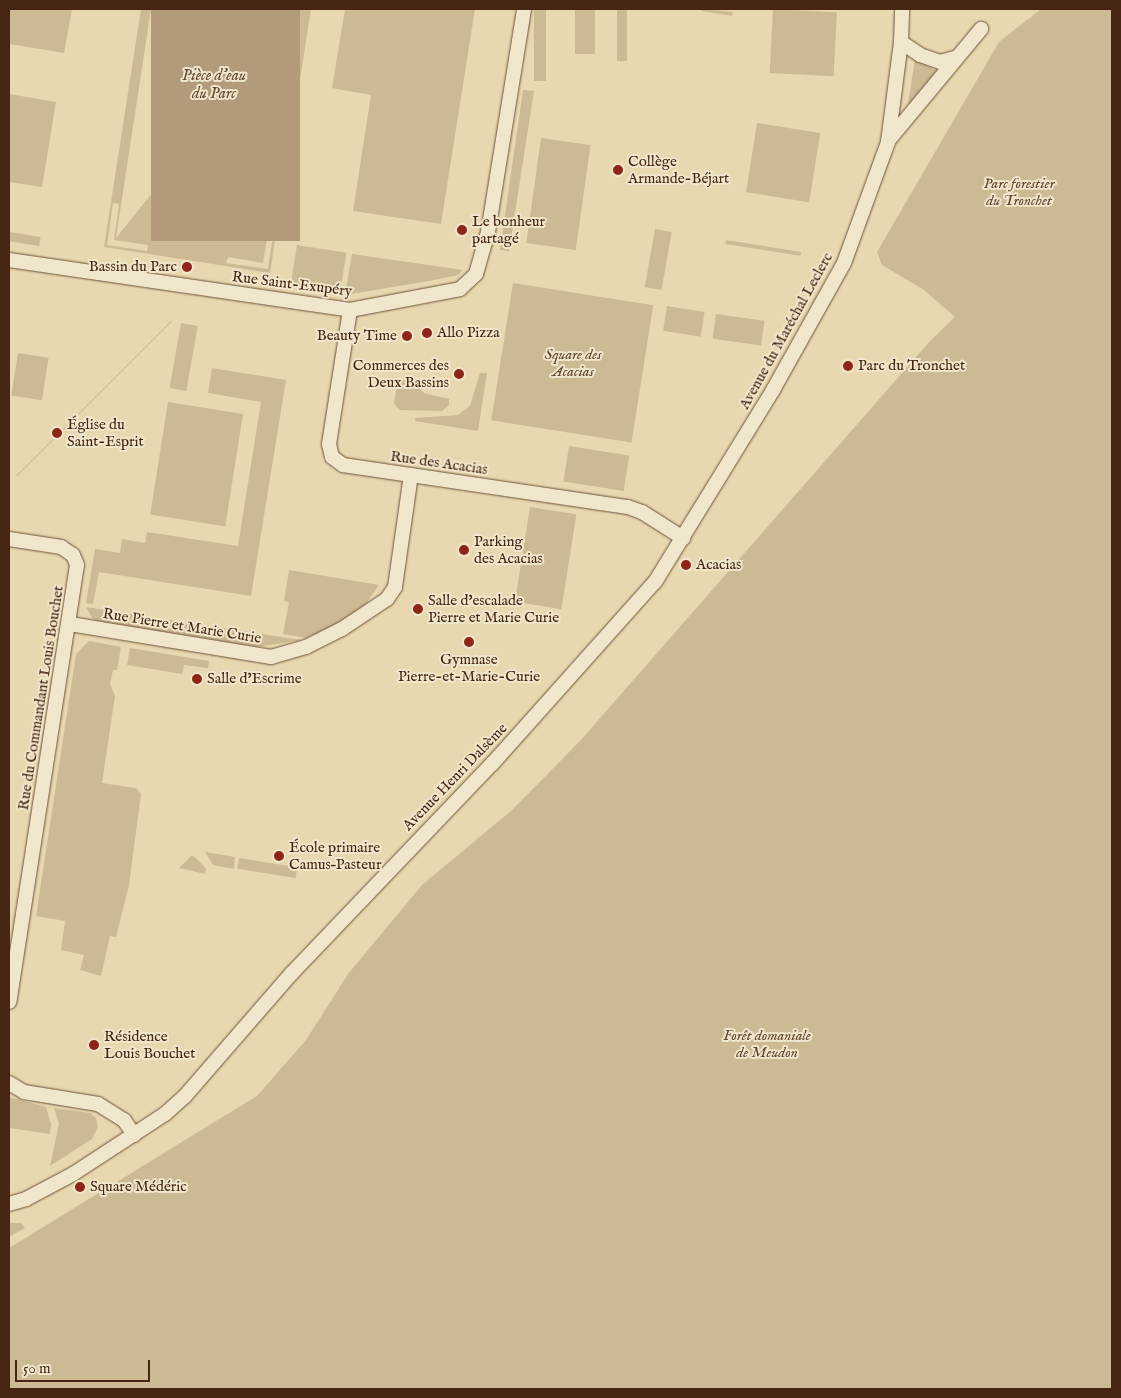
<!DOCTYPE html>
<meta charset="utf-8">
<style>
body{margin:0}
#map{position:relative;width:1121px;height:1398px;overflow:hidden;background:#e8d8af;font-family:"IM FELL English",serif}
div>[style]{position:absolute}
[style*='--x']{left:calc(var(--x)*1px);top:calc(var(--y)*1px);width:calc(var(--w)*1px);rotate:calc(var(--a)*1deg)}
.green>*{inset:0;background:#ccba94;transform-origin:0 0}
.water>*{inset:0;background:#b19b7a;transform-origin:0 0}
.roads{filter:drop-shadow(0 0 1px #6e523a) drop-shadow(0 0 1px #6e523a)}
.minor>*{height:14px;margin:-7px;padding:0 7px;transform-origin:7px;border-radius:7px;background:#f0e6cb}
.dots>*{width:14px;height:14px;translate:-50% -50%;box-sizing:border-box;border:2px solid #f0e6cb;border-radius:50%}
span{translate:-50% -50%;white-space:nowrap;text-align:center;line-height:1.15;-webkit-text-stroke:4px #f0e6cb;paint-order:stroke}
.poi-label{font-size:15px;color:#462613}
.left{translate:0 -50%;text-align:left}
.right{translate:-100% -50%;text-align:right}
.park-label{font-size:15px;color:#61442d;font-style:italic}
.street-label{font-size:15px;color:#462613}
.water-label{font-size:16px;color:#664932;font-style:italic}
.frame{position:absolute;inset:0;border:10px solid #462613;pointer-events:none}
.scale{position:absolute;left:15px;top:1360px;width:135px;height:22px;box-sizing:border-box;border:2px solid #462613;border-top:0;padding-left:6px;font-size:15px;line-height:18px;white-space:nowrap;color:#462613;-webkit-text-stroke:4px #f0e6cb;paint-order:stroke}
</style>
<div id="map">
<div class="green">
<div style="clip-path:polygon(9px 9px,72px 9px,64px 53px,9px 44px)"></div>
<div style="clip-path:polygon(evenodd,141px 9px,151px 9px,116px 238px,300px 9px,311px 9px,270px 273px,104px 247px,141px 9px,113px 203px,119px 204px,114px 240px,148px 245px,147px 251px,107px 245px,113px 203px,141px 9px,269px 228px,274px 229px,268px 269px,226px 263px,228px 257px,263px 263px,269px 228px)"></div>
<div style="clip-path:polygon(345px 9px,475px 9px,441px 224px,353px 211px,371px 95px,332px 88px)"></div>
<div style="left:534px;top:9px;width:12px;height:72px"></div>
<div style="left:575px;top:9px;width:20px;height:45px"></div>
<div style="left:617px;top:9px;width:10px;height:52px"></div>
<div style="clip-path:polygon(701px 9px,733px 12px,732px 16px,701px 11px)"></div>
<div style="left:773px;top:9px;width:64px;height:64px;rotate:3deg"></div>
<div style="clip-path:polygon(1041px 9px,1112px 9px,1112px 1389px,9px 1389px,9px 1248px,257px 1096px,306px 1040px,348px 974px,422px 885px,511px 811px,580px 741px,930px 341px,955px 317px,924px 290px,882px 265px,877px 252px,999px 42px)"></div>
<div style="clip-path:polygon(915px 59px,936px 71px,909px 105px,908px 104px)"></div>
<div style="clip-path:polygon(523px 90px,534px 91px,509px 251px,500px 250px)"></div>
<div style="clip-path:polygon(9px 94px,56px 102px,42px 187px,9px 182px)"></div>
<div style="left:757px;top:123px;width:64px;height:70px;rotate:9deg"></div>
<div style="left:541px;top:138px;width:50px;height:106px;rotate:8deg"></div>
<div style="left:655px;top:229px;width:17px;height:59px;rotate:10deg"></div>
<div style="left:9px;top:232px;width:32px;height:9px;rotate:9deg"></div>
<div style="left:726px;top:240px;width:76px;height:4px;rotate:9deg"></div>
<div style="left:297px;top:245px;width:50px;height:41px;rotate:9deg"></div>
<div style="clip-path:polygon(352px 254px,463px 270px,458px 275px,429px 281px,345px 295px)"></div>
<div style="left:513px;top:283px;width:142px;height:139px;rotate:9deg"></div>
<div style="left:667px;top:306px;width:38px;height:25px;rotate:9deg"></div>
<div style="left:716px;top:314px;width:49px;height:25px;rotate:8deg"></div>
<div style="left:171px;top:321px;width:1px;height:219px;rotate:45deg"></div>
<div style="left:181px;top:323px;width:17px;height:66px;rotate:10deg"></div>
<div style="left:18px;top:353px;width:31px;height:43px;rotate:9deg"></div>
<div style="clip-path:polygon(212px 368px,286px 380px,251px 596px,99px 572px,93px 604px,86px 603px,95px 549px,120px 553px,122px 539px,145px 543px,147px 532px,238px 546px,261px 402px,208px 393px)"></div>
<div style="clip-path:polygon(480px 373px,487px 373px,478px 431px,415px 421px,415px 418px,458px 415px,470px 406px)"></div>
<div style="clip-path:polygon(405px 379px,412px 380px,424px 393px,449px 399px,449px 405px,442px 411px,400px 410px,394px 404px,397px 384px)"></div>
<div style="left:168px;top:402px;width:76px;height:114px;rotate:9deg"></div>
<div style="left:569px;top:446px;width:61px;height:36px;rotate:9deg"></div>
<div style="left:530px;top:507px;width:47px;height:96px;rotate:9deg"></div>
<div style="clip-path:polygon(289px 570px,379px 585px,365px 605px,328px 629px,306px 638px,283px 634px,289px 602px,284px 601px)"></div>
<div style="clip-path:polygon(86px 607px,301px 640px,258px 647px,100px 622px,92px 618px)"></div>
<div style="clip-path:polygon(89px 641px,121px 647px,117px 670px,113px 670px,110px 684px,115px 696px,102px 783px,136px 788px,141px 794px,129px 885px,116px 937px,110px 936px,101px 976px,80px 970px,84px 955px,61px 950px,65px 921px,36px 916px,76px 654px)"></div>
<div style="clip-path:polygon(130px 648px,209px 661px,208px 668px,184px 665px,182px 674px,127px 665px)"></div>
<div style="clip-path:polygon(205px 852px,235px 857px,234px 869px,213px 865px)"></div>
<div style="clip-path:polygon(192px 855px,206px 868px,205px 874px,179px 868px)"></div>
<div style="left:239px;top:858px;width:59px;height:11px;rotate:9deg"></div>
<div style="clip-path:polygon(9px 1097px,46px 1107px,51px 1124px,50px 1134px,9px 1128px)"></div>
<div style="clip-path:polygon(54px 1108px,90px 1113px,96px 1118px,98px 1127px,92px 1139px,50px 1166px,59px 1124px)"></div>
<div style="clip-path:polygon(9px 1223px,21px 1223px,25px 1228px,9px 1237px)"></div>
</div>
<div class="water">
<div style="left:151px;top:9px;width:149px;height:232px"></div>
</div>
<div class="roads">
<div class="minor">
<div style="--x:901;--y:42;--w:23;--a:34"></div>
<div style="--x:920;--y:55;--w:21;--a:19"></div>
<div style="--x:940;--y:62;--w:15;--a:-16"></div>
<div style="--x:888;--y:141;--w:146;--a:-50.3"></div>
<div style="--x:9;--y:260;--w:345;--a:8.3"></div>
<div style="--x:350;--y:310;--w:112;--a:-10.8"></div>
<div style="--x:460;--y:289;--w:22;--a:-43"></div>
<div style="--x:476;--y:274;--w:44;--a:-74.1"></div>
<div style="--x:488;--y:232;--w:226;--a:-80.8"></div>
<div style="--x:350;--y:310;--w:136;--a:98.9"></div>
<div style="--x:329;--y:444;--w:13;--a:77"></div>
<div style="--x:332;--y:457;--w:14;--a:36"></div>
<div style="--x:343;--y:465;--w:288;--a:8.4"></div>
<div style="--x:628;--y:507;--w:15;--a:20"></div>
<div style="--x:642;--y:512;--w:49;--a:32.4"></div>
<div style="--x:9;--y:539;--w:53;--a:8.7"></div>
<div style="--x:61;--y:547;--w:14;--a:34"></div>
<div style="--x:73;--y:555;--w:11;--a:68"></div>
<div style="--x:77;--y:565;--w:442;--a:98.8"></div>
<div style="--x:70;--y:624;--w:204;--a:9.3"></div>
<div style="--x:271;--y:657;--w:36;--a:-16"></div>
<div style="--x:306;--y:647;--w:40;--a:-26.6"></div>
<div style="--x:342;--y:629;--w:54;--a:-33.7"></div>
<div style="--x:387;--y:599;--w:14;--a:-56"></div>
<div style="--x:395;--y:587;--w:113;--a:-81.9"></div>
<div style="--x:9;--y:1083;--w:17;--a:31"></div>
<div style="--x:24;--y:1092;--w:75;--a:9.2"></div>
<div style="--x:98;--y:1104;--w:31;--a:32"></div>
<div style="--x:124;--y:1120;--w:18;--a:56"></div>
<div style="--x:9;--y:1204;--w:18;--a:-16"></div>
<div style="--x:26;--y:1199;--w:53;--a:-28"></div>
<div style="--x:73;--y:1174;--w:110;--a:-33.1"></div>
<div style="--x:165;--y:1114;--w:27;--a:-42"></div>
<div style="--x:185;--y:1096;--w:162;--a:-49"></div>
<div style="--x:291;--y:974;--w:291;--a:-46.3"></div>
<div style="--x:492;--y:764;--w:244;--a:-48.2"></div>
<div style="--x:655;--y:582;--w:225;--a:-58.4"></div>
<div style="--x:773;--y:390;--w:145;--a:-60.8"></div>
<div style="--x:844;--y:263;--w:129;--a:-70"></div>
<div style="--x:888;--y:142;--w:101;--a:-82.6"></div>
<div style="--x:901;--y:42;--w:33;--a:-88"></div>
</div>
</div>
<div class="dots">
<div style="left:618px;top:170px;background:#8f2418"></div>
<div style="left:462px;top:230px;background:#8f2418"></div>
<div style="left:187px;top:267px;background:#8f2418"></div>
<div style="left:427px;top:333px;background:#8f2418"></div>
<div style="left:407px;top:336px;background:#8f2418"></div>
<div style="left:848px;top:366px;background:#8f2418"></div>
<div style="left:459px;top:374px;background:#8f2418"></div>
<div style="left:57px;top:433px;background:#8f2418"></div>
<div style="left:464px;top:550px;background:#8f2418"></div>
<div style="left:686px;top:565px;background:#8f2418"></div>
<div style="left:418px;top:609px;background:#8f2418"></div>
<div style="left:469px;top:642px;background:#8f2418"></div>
<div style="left:197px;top:679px;background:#8f2418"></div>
<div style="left:279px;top:856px;background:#8f2418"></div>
<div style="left:94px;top:1045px;background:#8f2418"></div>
<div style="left:80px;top:1187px;background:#8f2418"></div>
</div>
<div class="poi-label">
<span class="left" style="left:628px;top:170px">Collège<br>Armande-Béjart</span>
<span class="left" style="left:472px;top:230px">Le bonheur<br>partagé</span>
<span class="right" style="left:177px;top:267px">Bassin du Parc</span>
<span class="left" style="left:437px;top:333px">Allo Pizza</span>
<span class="right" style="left:397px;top:336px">Beauty Time</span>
<span class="right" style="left:449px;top:374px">Commerces des<br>Deux Bassins</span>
<span class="left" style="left:858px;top:366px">Parc du Tronchet</span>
<span class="left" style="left:67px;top:433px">Église du<br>Saint-Esprit</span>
<span class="left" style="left:474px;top:550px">Parking<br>des Acacias</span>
<span class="left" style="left:696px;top:565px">Acacias</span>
<span class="left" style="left:428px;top:609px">Salle d'escalade<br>Pierre et Marie Curie</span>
<span style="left:469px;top:668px">Gymnase<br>Pierre-et-Marie-Curie</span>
<span class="left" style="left:207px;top:679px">Salle d'Escrime</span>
<span class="left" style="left:289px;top:856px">École primaire<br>Camus–Pasteur</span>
<span class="left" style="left:104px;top:1045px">Résidence<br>Louis Bouchet</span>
<span class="left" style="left:90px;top:1187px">Square Médéric</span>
</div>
<div class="park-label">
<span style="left:1019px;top:192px">Parc forestier<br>du Tronchet</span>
<span style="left:573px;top:363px">Square des<br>Acacias</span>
<span style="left:767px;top:1044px">Forêt domaniale<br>de Meudon</span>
</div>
<div class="street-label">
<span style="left:292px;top:284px;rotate:7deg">Rue Saint-Exupéry</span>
<span style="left:786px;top:331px;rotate:-61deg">Avenue du Maréchal Leclerc</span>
<span style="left:439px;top:463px;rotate:8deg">Rue des Acacias</span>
<span style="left:182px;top:626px;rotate:9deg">Rue Pierre et Marie Curie</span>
<span style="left:41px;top:698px;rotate:-81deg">Rue du Commandant Louis Bouchet</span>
<span style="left:455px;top:777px;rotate:-46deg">Avenue Henri Dalsème</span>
</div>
<div class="water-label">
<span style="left:214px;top:85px">Pièce d'eau<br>du Parc</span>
</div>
<div class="frame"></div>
<div class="scale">50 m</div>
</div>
